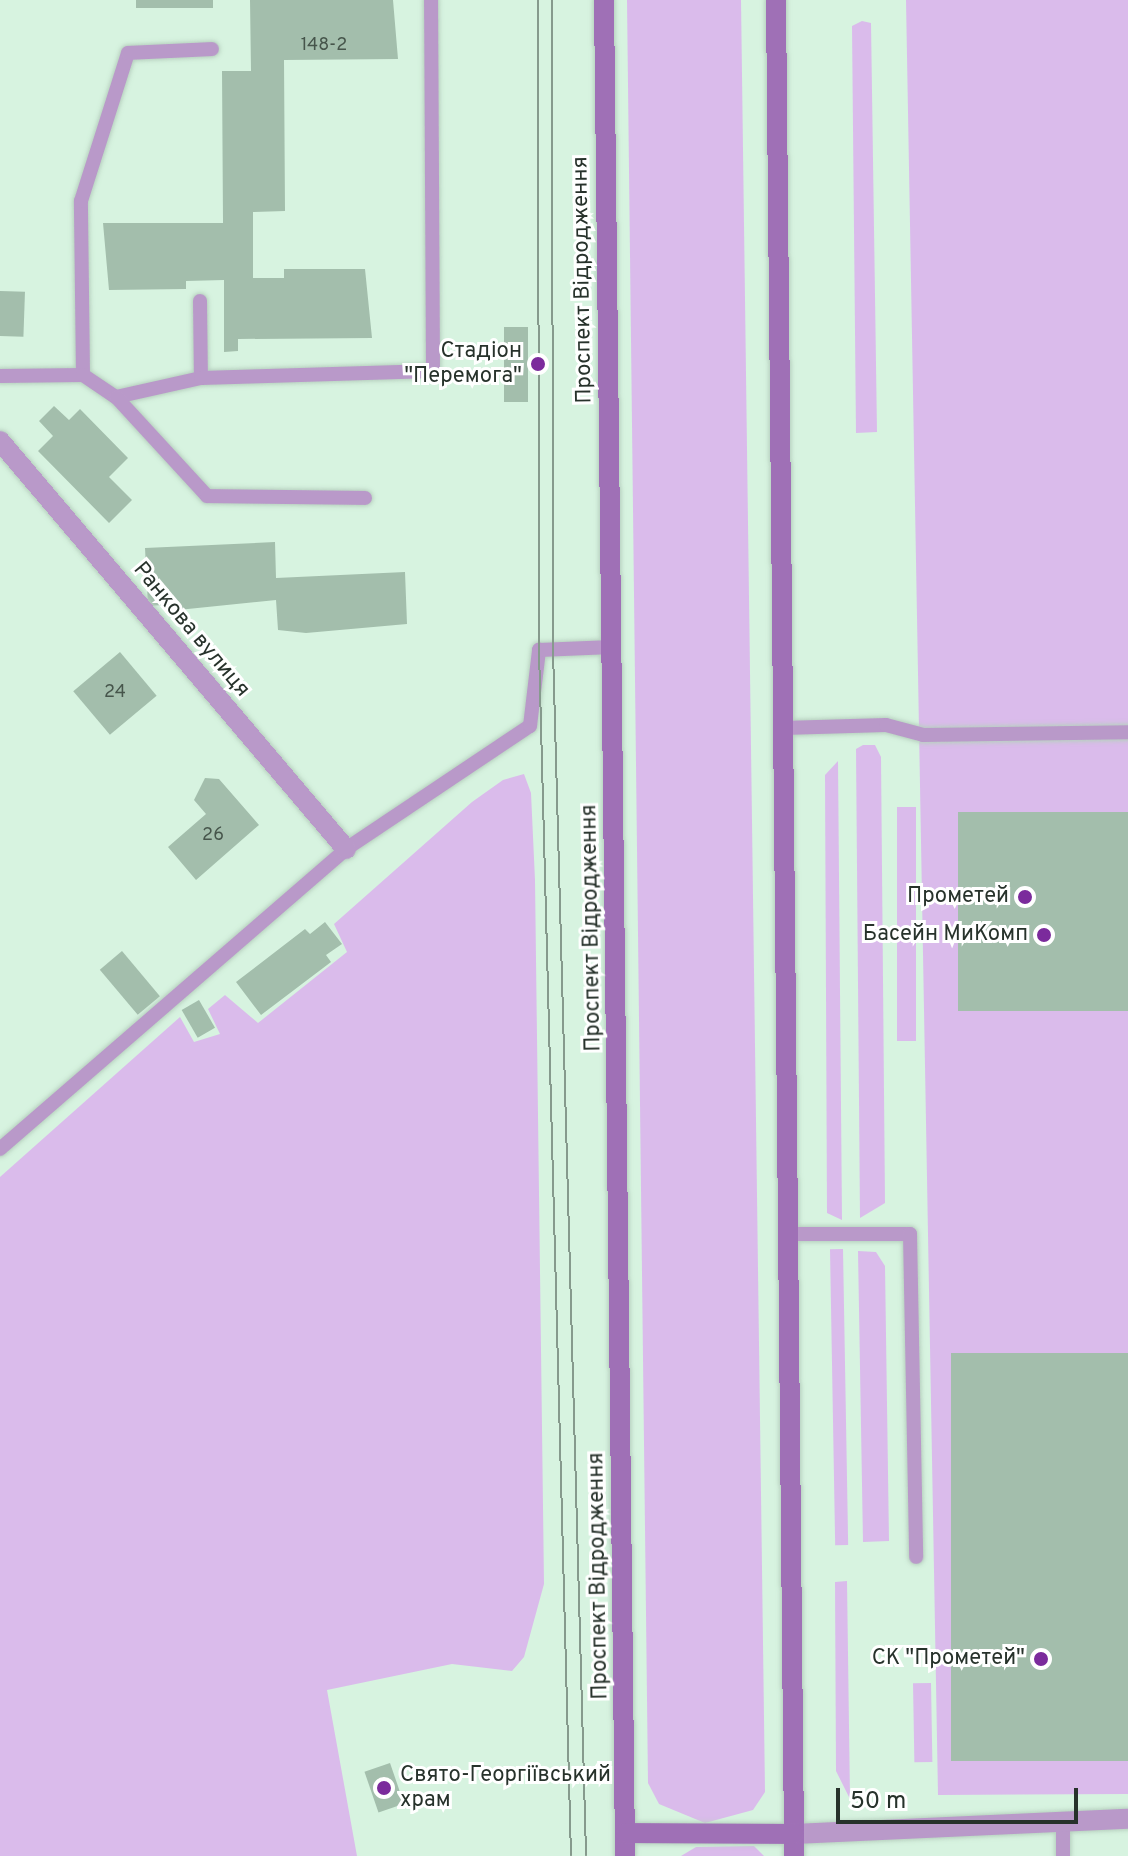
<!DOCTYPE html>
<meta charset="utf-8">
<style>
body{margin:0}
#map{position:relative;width:1128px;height:1856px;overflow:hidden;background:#d7f3e0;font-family:Overpass,sans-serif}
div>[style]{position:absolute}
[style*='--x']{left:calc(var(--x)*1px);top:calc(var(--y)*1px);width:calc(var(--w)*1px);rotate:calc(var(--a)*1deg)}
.green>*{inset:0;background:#dabbeb;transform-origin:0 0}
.building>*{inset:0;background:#a3beac;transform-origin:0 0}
.roads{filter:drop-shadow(0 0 2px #b7d0bf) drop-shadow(0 0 2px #b7d0bf)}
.service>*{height:14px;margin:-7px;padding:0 7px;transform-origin:7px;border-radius:7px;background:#b999c9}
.minor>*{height:20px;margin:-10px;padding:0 10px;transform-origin:10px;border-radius:10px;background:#b999c9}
.secondary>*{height:20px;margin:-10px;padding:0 10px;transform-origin:10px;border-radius:10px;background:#9f70b6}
.tram>*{height:2px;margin:-1px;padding:0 1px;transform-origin:1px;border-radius:1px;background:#869a8d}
.dots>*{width:22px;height:22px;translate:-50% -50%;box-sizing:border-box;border:4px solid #fff;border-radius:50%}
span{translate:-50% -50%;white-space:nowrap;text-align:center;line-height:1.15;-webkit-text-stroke:6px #fff;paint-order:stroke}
.number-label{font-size:18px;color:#46554b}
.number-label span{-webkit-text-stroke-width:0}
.street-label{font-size:22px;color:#27322b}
.poi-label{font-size:22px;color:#27322b}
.right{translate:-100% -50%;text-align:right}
.left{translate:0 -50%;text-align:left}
.scale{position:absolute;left:836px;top:1788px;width:242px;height:36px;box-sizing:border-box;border:4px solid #27322b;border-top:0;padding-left:10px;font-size:24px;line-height:28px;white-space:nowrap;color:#27322b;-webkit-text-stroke:6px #fff;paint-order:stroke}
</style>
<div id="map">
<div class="green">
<div style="clip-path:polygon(627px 0,741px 0,765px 1792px,753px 1810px,705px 1823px,659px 1804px,648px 1783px)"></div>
<div style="clip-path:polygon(906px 0,1128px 0,1128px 1794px,938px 1795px)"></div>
<div style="clip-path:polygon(862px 21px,871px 23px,877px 432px,856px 433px,852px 26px)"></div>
<div style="clip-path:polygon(863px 745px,875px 745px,881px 757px,885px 1203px,860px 1218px,856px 749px)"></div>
<div style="clip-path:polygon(838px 761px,842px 1220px,827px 1213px,825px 775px)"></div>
<div style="clip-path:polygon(524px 774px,531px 793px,535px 880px,544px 1584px,524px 1657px,512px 1671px,452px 1664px,327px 1690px,357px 1856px,0 1856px,0 1177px,180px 1017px,194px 1042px,220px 1034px,208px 1009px,225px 995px,258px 1023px,347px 952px,334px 924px,472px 802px,503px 780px)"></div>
<div style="left:897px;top:807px;width:19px;height:234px"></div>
<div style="left:843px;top:1249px;width:296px;height:13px;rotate:89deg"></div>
<div style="clip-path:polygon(858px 1251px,876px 1252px,885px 1266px,889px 1541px,863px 1542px)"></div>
<div style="clip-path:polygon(847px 1581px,850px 1799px,836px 1771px,835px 1582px)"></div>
<div style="left:931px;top:1683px;width:79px;height:18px;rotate:89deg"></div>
<div style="clip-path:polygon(754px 1846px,764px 1856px,681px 1856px,696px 1847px)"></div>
</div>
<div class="building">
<div style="left:136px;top:0;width:77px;height:8px"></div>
<div style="clip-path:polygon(250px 0,393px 0,398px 59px,284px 60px,285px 211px,253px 212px,253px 278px,284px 278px,284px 269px,365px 269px,372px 338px,238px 339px,238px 351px,224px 352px,224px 280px,186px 281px,186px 289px,109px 290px,103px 223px,223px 223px,222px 71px,251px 71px)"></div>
<div style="left:0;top:291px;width:25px;height:45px;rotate:2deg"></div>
<div style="left:504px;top:327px;width:24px;height:75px"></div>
<div style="clip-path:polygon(54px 406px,69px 420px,80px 409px,128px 458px,109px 477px,132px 500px,109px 523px,38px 451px,53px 436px,39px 421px)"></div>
<div style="clip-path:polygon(275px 542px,276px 578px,405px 572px,407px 624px,306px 633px,278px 630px,276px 600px,178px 610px,178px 604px,148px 606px,145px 548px)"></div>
<div style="left:120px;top:652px;width:57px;height:61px;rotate:50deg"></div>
<div style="clip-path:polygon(205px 778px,219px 779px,259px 825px,196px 880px,168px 847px,206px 814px,194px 800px)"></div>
<div style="left:1128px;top:812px;width:199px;height:170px;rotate:90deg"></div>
<div style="clip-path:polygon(325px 922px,342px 944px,326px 955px,331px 962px,261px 1015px,236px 982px,305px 929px,310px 934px)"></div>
<div style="left:122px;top:951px;width:59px;height:29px;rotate:50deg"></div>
<div style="left:199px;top:1000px;width:32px;height:20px;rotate:60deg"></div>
<div style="left:1128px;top:1353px;width:408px;height:177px;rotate:90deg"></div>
<div style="left:390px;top:1763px;width:43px;height:27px;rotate:71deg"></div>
</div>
<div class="roads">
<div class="service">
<div style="--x:200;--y:301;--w:77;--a:89.3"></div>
<div style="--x:83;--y:375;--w:174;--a:-90.7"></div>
<div style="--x:81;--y:201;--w:155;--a:-72.4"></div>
<div style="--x:128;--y:53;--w:84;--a:-2.7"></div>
<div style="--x:0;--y:376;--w:83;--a:-0.7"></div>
<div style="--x:83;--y:375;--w:40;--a:34"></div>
<div style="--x:116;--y:397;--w:87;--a:-12.6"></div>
<div style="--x:201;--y:378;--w:232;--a:-1.7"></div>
<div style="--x:433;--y:371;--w:371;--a:-90.3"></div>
<div style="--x:116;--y:397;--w:134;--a:47.4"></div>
<div style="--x:207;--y:496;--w:158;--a:0.7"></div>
<div style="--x:783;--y:728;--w:103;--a:-1.7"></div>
<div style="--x:886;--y:725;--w:38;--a:15"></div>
<div style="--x:923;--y:735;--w:205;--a:-0.8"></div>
<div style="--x:0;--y:1149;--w:458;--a:-40.9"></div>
<div style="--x:346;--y:849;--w:221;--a:-33.8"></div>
<div style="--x:530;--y:726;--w:77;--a:-83.2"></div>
<div style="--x:539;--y:650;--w:73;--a:-2.4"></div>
<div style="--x:788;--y:1234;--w:122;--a:0"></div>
<div style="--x:910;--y:1234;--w:323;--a:88.9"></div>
<div style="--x:1063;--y:1820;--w:36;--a:90"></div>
</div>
<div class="minor">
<div style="--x:0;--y:441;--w:535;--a:49.7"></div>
<div style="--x:794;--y:1834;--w:334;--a:-2.6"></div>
</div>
<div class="secondary">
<div style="--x:604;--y:0;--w:1856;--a:89.35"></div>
<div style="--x:776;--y:0;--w:1856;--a:89.44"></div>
<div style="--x:626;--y:1833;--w:168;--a:0.3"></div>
</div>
</div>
<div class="tram">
<div style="--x:538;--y:0;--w:650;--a:89.91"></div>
<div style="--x:539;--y:650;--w:1206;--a:88.48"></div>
<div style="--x:552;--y:0;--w:650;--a:89.91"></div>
<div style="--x:553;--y:650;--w:1206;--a:88.43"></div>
</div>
<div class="dots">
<div style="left:538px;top:364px;background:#7b2b9c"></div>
<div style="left:1025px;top:897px;background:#7b2b9c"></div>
<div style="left:1044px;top:935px;background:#7b2b9c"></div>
<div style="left:1041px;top:1659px;background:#7b2b9c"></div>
<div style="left:384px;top:1788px;background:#7b2b9c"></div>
</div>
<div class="number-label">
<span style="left:324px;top:46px">148-2</span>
<span style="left:115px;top:693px">24</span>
<span style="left:213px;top:836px">26</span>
</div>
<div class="street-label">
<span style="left:583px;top:280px;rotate:-91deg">Проспект Відродження</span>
<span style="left:191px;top:630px;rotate:50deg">Ранкова вулиця</span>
<span style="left:592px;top:928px;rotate:-91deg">Проспект Відродження</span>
<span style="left:599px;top:1576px;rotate:-91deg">Проспект Відродження</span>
</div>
<div class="poi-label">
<span class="right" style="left:522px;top:364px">Стадіон<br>"Перемога"</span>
<span class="right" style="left:1009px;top:897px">Прометей</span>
<span class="right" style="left:1028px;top:935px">Басейн МиКомп</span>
<span class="right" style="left:1025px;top:1659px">СК "Прометей"</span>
<span class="left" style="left:400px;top:1788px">Свято-Георгіївський<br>храм</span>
</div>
<div class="scale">50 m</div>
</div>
